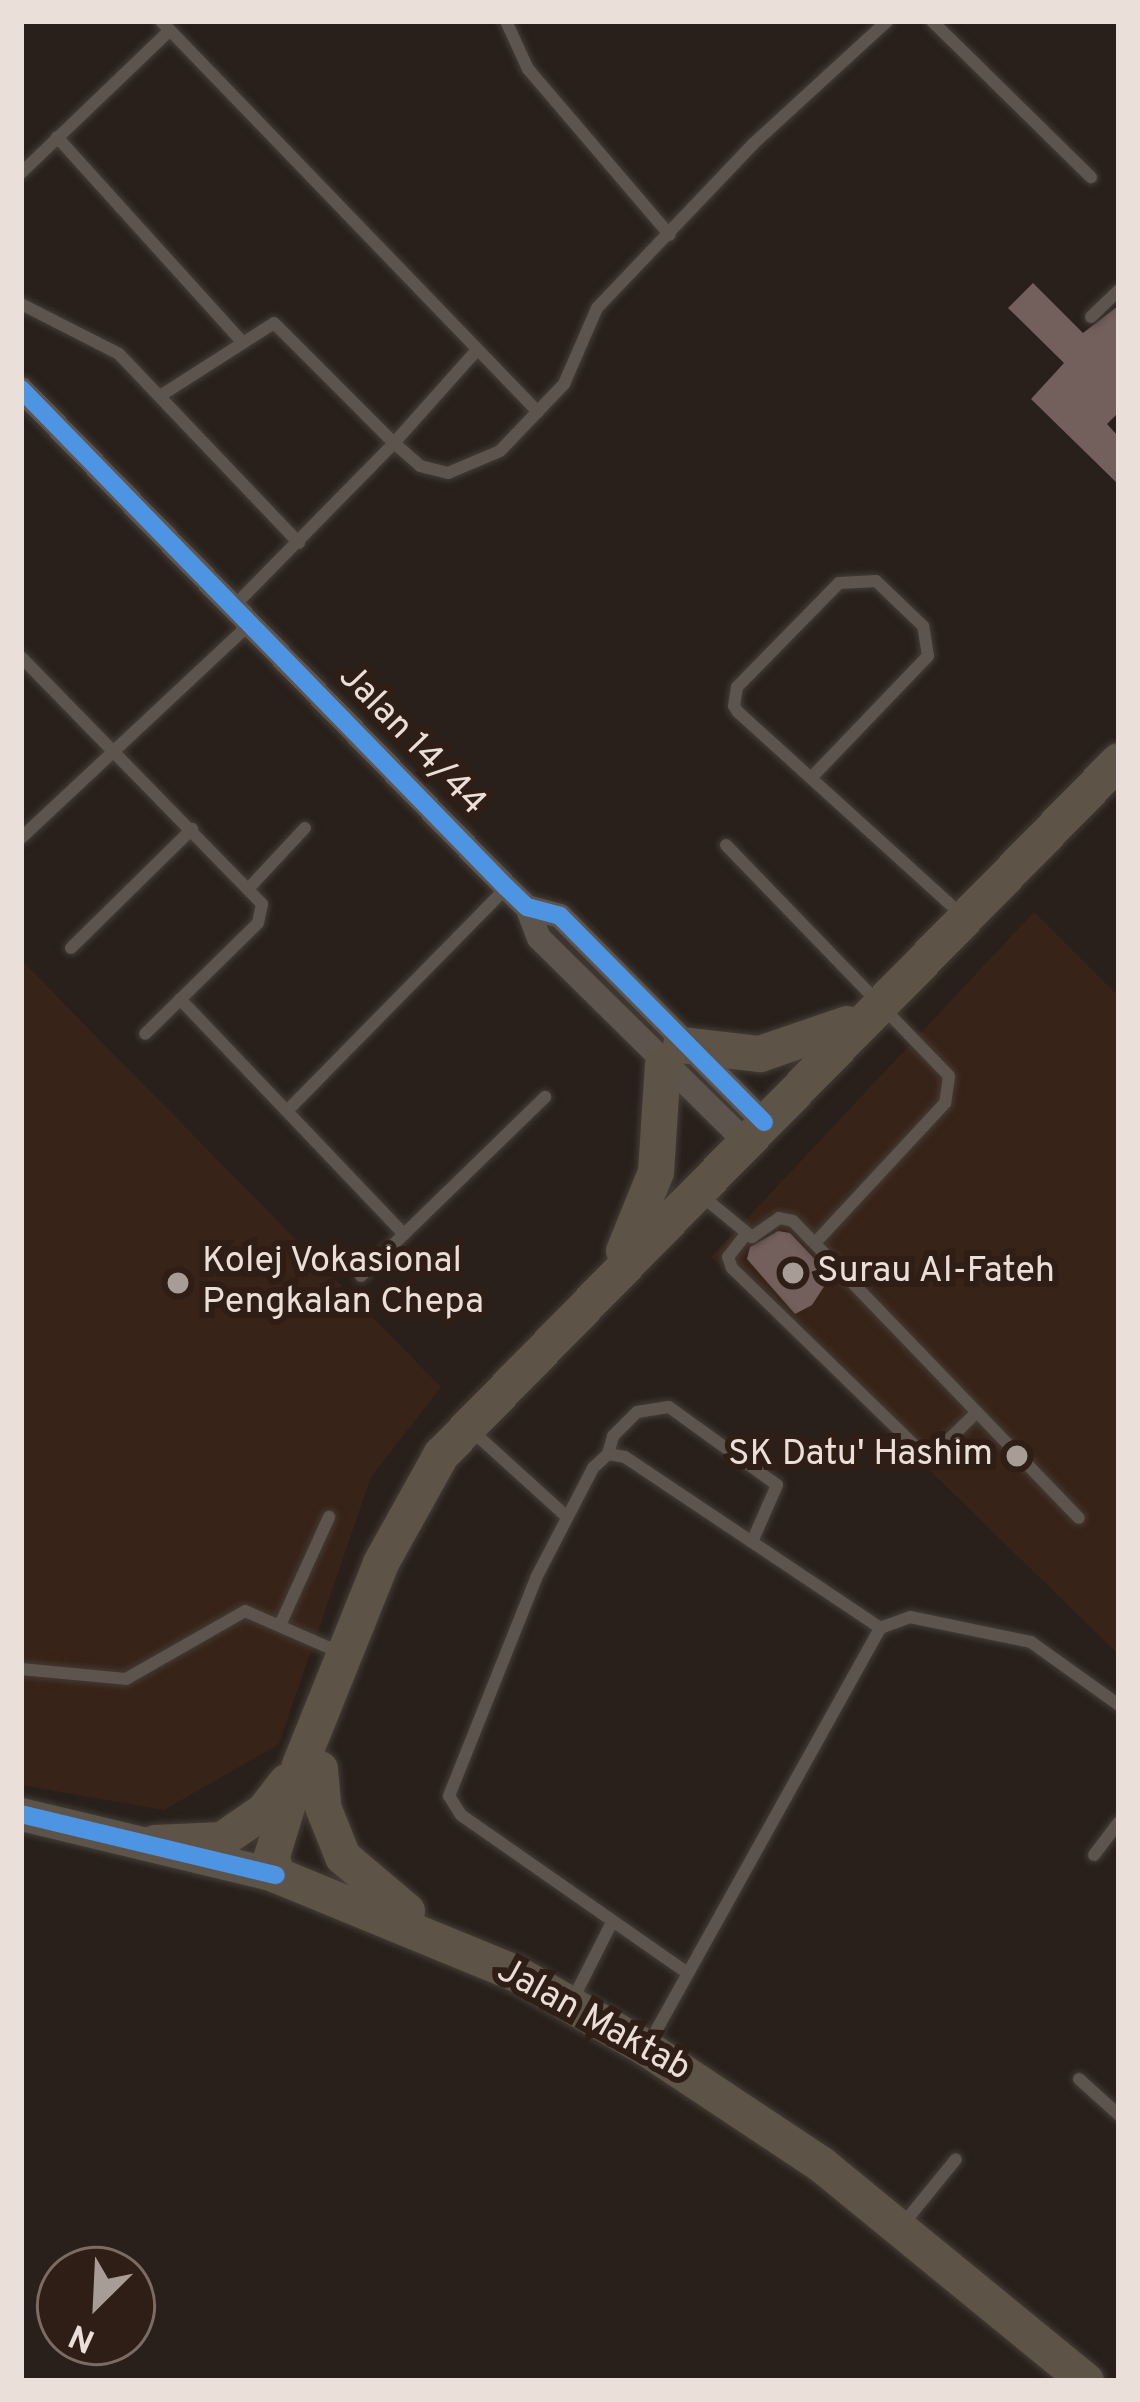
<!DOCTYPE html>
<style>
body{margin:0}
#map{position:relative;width:1140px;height:2402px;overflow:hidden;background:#29201b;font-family:Overpass,sans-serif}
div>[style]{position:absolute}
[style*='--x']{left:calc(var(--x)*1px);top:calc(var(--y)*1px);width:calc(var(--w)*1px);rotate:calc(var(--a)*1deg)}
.built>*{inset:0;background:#382318}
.building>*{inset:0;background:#735f5c}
.roads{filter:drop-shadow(0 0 3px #433c36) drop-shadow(0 0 3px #433c36)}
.lane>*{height:12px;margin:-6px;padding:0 6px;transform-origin:6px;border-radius:6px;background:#5d544d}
.street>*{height:24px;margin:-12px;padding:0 12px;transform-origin:12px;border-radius:12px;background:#5d544d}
.secondary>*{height:33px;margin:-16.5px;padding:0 16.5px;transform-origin:16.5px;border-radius:16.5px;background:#5c544a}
.primary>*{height:36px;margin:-18px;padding:0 18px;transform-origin:18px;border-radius:18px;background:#5d5347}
.cycleway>*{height:18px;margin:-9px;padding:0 9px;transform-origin:9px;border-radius:9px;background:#4d94e3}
.dots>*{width:33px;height:33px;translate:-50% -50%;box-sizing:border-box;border:6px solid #2f1e15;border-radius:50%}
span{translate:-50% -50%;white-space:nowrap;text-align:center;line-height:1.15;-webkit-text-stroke:12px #2f1e15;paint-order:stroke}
.street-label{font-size:36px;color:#ebdfd9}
.poi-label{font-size:36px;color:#ebdfd9}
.left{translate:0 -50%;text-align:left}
.right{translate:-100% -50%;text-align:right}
.frame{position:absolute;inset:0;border:24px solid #ebdfd9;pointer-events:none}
.north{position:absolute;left:36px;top:2246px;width:120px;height:120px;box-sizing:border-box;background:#2f1e15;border:3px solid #7a6b63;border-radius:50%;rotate:204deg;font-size:33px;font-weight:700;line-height:48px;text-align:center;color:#ebdfd9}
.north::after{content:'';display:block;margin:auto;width:42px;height:54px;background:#a79c96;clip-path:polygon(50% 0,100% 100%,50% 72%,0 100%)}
</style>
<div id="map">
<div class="built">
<div style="clip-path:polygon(1034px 912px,1119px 997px,1119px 1655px,711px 1257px)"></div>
<div style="clip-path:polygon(21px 960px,441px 1387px,371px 1477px,279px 1744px,164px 1810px,21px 1785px)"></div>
</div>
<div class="building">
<div style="clip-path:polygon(1033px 283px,1083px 333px,1119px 305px,1119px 412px,1107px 424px,1119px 437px,1119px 485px,1031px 399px,1064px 363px,1008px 308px)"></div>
<div style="clip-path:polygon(778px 1231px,790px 1233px,831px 1276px,812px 1305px,795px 1314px,747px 1259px,750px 1247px)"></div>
</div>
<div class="roads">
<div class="lane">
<div style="--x:161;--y:21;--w:543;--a:46.04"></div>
<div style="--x:506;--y:21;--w:53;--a:65.4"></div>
<div style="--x:528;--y:69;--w:218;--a:49.5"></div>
<div style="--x:932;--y:21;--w:223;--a:44.5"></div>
<div style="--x:57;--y:137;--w:276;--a:47.9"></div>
<div style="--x:21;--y:173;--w:205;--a:-43.8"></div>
<div style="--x:21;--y:304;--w:110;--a:27"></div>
<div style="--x:119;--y:354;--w:261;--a:46.4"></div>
<div style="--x:1091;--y:317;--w:39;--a:-44"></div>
<div style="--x:160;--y:396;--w:135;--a:-32.6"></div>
<div style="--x:274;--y:323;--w:170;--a:45"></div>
<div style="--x:394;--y:443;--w:125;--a:-48.3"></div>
<div style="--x:234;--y:606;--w:228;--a:-45.5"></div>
<div style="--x:394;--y:443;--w:35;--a:41"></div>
<div style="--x:420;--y:466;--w:29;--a:14"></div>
<div style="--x:448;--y:473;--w:56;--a:-22.9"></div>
<div style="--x:500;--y:451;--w:93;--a:-46.3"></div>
<div style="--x:564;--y:384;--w:83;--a:-66.5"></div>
<div style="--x:597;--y:308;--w:226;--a:-46.4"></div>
<div style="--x:753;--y:144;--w:182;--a:-42.5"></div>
<div style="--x:21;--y:657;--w:345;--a:45.7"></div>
<div style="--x:262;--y:904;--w:19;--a:102"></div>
<div style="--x:258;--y:923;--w:158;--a:135.5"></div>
<div style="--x:811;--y:778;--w:169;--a:-46.2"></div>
<div style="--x:928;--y:656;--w:30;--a:-99"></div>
<div style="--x:923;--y:626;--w:65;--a:-136.2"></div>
<div style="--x:876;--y:581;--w:37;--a:177"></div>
<div style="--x:839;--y:583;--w:146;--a:134.4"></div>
<div style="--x:737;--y:687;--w:19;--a:99"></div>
<div style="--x:734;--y:706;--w:7;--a:56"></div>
<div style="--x:738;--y:712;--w:305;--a:42.2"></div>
<div style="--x:21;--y:838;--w:315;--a:-43.1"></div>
<div style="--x:726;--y:845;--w:321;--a:46"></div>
<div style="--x:949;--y:1076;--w:27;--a:98"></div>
<div style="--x:945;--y:1103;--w:191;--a:132.9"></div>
<div style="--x:249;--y:888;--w:82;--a:-47"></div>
<div style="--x:71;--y:948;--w:170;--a:-44.5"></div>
<div style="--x:180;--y:999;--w:325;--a:46.4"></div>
<div style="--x:287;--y:1111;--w:313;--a:-45.5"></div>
<div style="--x:702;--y:1196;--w:65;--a:39.4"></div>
<div style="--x:752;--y:1237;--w:33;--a:-35"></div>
<div style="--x:779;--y:1218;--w:14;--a:12"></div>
<div style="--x:793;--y:1221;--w:412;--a:46.1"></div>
<div style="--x:746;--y:1234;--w:29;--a:128"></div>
<div style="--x:728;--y:1257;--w:12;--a:70"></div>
<div style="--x:732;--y:1268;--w:264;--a:44.2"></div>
<div style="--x:921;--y:1452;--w:15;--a:0"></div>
<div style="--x:936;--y:1452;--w:57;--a:-44.3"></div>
<div style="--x:361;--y:1276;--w:257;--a:-44.2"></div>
<div style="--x:470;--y:1429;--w:131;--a:42.2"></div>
<div style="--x:608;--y:1454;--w:19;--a:-74"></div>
<div style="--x:613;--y:1436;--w:34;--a:-45"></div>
<div style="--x:637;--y:1412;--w:32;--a:-9"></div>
<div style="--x:669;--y:1407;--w:133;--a:35.8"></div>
<div style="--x:777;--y:1485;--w:62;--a:113.7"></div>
<div style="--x:280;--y:1625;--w:119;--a:-65.6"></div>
<div style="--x:21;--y:1669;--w:105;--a:5.4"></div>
<div style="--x:126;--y:1679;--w:137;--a:-29.7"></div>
<div style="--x:245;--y:1611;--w:105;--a:23.6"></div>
<div style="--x:1094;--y:1855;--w:41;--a:-52.9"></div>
<div style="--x:686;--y:1972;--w:274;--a:-145.1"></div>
<div style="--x:461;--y:1815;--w:22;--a:-122"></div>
<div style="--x:449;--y:1796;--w:235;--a:-68.2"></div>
<div style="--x:536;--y:1578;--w:124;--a:-62.6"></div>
<div style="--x:593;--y:1468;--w:21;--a:-43"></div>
<div style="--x:608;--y:1454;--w:17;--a:10"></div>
<div style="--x:625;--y:1457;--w:307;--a:33.8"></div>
<div style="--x:572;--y:2001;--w:89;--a:-63.1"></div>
<div style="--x:647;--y:2047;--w:479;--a:-60.9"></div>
<div style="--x:880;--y:1628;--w:32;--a:-20"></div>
<div style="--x:910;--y:1617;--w:124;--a:11.7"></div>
<div style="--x:1031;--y:1642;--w:108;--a:35.6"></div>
<div style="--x:1079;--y:2079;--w:54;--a:42"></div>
<div style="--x:904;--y:2223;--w:82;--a:-50.9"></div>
</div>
<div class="street">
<div style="--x:21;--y:389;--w:695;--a:45.76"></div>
<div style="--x:506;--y:887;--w:29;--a:44"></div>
<div style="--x:527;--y:907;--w:34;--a:15"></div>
<div style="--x:560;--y:916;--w:290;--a:45.3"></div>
<div style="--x:527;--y:907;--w:33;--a:69"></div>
<div style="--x:539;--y:938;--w:289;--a:44.6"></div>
</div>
<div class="secondary">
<div style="--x:21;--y:1814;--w:262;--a:13.5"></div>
</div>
<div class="primary">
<div style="--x:681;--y:1045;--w:80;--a:6.5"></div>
<div style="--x:760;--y:1054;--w:92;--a:-19"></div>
<div style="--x:624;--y:1251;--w:85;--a:-67.9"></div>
<div style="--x:656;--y:1172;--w:107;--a:-86.3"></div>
<div style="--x:320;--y:1769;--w:38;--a:85"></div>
<div style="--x:323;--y:1807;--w:54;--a:68.2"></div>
<div style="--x:343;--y:1857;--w:84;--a:40.2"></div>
<div style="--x:155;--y:1843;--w:67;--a:-2.6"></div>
<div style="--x:222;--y:1840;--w:51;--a:-34.6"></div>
<div style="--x:264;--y:1811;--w:37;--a:-52"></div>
<div style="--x:276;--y:1875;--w:19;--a:-102"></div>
<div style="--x:272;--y:1856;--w:95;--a:-72.9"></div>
<div style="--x:300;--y:1765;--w:218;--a:-68.1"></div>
<div style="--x:381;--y:1563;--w:124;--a:-60.9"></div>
<div style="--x:441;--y:1455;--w:970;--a:-45.67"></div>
<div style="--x:276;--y:1875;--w:258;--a:22.3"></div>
<div style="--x:515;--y:1973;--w:151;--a:29.8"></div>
<div style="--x:646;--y:2048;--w:211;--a:33.6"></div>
<div style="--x:822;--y:2165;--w:341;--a:39.3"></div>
</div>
</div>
<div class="cycleway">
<div style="--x:21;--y:389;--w:695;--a:45.76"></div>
<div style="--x:506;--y:887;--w:29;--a:44"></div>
<div style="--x:527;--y:907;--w:34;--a:15"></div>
<div style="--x:560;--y:916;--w:290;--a:45.3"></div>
<div style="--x:21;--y:1814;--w:262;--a:13.5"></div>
</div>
<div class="dots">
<div style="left:793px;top:1273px;background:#a79c96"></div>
<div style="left:178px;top:1283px;background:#a79c96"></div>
<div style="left:1017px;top:1456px;background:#a79c96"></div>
</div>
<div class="street-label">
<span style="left:411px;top:741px;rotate:46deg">Jalan 14/44</span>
<span style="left:593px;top:2021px;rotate:29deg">Jalan Maktab</span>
</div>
<div class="poi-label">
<span class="left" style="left:202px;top:1283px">Kolej Vokasional<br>Pengkalan Chepa</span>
<span class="left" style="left:817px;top:1273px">Surau Al-Fateh</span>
<span class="right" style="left:993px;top:1456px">SK Datu' Hashim</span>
</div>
<div class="frame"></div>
<div class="north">N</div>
</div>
